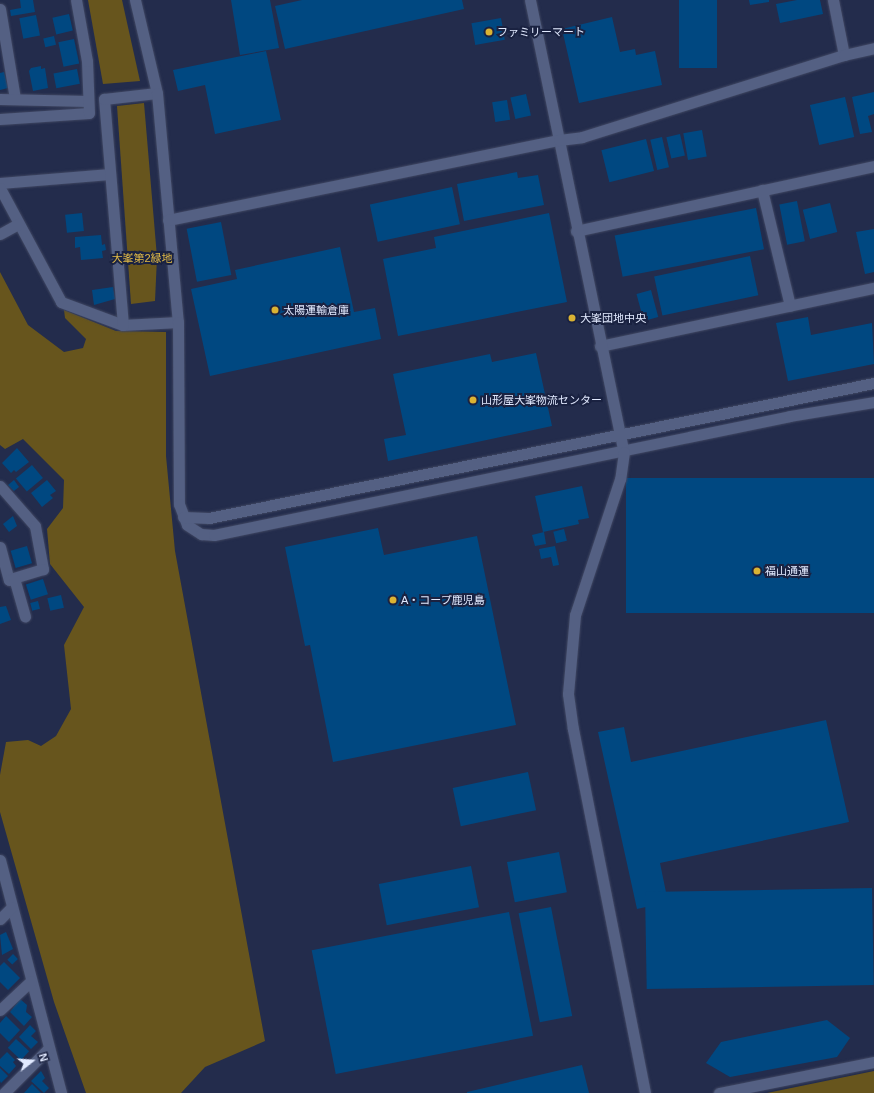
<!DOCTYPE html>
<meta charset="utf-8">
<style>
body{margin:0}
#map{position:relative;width:874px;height:1093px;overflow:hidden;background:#232c4c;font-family:Helvetica,"Noto Sans JP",sans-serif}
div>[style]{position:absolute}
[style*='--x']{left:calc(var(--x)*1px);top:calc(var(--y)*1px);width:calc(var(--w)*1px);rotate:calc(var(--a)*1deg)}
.green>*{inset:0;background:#67551d}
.building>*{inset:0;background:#004881;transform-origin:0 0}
.roads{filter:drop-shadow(0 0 1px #404762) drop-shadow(0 0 1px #404762)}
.minor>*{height:11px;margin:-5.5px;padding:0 5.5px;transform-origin:5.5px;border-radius:5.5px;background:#546083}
.tertiary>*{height:11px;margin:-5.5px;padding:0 5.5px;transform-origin:5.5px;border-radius:5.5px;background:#546083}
.dots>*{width:11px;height:11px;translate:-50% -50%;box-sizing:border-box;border:2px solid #1a2241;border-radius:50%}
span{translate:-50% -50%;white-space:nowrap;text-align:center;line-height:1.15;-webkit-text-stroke:4px #1a2241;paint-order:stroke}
.poi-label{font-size:11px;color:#e2eaff}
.left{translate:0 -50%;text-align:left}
.park-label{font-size:11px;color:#e2bb46}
.north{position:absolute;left:12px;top:1041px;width:40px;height:40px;-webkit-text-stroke:3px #1a2241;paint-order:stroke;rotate:73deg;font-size:11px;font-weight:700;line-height:16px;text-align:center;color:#e2eaff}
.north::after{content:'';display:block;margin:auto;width:14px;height:18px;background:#e2eaff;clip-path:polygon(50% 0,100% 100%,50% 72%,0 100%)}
</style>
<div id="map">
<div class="green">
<div style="clip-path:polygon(88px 0,122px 0,140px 81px,103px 84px)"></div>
<div style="clip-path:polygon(144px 103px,157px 257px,155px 301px,131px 304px,117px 106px)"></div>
<div style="clip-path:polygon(0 272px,28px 325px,64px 352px,83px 348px,86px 339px,65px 318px,64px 310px,116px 331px,166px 332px,166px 456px,175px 551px,265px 1041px,205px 1067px,181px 1093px,86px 1093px,54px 1002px,0 812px,0 775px,6px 742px,28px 740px,41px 746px,56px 736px,71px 709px,64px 645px,84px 607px,50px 564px,47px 529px,63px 508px,64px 480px,23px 439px,5px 449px,0 445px)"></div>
<div style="clip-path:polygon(874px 1071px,874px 1093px,767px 1093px)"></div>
</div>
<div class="building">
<div style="clip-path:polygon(20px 0,33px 0,35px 12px,11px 16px,10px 10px,21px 8px)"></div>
<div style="clip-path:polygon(231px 0,270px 0,279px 48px,240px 55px)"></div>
<div style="clip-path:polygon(302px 0,462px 0,464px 9px,285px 49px,275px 6px)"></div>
<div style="left:679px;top:0;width:38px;height:68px"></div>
<div style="clip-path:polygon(749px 0,769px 0,769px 2px,750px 5px)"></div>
<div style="clip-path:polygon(797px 0,820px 0,823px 14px,780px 23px,776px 4px)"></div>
<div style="left:69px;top:14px;width:17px;height:17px;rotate:77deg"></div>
<div style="left:36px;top:15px;width:21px;height:17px;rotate:79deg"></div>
<div style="clip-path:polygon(612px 17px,620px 52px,635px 49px,636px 55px,655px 51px,662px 85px,579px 103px,562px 29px)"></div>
<div style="left:501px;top:18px;width:22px;height:30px;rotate:80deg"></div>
<div style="left:54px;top:36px;width:9px;height:11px;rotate:77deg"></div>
<div style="left:74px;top:39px;width:25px;height:16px;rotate:78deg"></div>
<div style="clip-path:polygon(266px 51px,281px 120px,215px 134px,205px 85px,178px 91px,173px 70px)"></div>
<div style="clip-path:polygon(41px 66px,41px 69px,45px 68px,48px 88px,33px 91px,29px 71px,31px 68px)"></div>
<div style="left:77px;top:69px;width:15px;height:24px;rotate:79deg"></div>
<div style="clip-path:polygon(4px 72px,8px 88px,0 90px,0 73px)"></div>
<div style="clip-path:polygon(874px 92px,874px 114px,868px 116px,872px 132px,860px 134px,852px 97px)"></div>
<div style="left:526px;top:94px;width:22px;height:16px;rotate:77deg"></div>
<div style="left:845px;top:97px;width:41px;height:36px;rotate:77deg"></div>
<div style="left:507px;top:100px;width:20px;height:15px;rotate:81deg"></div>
<div style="left:702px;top:130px;width:27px;height:19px;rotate:80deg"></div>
<div style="left:680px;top:134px;width:22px;height:14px;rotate:77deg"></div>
<div style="left:662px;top:137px;width:31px;height:12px;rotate:77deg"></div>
<div style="left:646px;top:139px;width:33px;height:46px;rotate:76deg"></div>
<div style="clip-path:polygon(517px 172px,518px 178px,538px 175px,544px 205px,464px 221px,457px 184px)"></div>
<div style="left:452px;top:187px;width:38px;height:84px;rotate:78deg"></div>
<div style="left:797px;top:201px;width:41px;height:18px;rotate:79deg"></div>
<div style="left:830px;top:203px;width:30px;height:28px;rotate:76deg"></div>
<div style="left:756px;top:208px;width:42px;height:144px;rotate:79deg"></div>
<div style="left:82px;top:213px;width:18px;height:17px;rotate:84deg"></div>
<div style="clip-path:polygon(549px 213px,567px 302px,398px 336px,383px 259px,436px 248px,434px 237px)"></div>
<div style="left:221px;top:222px;width:54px;height:35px;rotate:79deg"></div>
<div style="clip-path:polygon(874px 229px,874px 272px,865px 274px,856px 232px)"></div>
<div style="clip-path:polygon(101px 235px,102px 245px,105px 244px,106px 250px,102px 251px,103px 258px,81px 260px,80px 247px,75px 248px,75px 237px)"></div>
<div style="clip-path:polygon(340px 247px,354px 312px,375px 308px,381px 339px,210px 376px,191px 289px,237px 279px,235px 270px)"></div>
<div style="left:750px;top:256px;width:40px;height:98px;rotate:78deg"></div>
<div style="clip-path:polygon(113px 287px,115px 299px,94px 305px,92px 290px)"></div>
<div style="left:651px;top:290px;width:28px;height:15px;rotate:75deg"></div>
<div style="clip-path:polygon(808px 317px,811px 335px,872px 323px,874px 364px,788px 381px,776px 323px)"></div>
<div style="clip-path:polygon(536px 353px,552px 426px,388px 461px,384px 439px,406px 435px,393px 374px,490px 354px,492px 362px)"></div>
<div style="clip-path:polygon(17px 448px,29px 462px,16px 472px,14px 470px,11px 473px,2px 463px)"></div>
<div style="left:32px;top:465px;width:17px;height:21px;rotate:50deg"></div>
<div style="left:874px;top:478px;width:135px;height:248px;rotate:90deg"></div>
<div style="clip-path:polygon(14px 480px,19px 487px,14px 491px,8px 485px)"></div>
<div style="clip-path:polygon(47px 480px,56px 491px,50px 495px,53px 498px,42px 507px,31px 493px)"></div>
<div style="clip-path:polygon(582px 486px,589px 518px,578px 520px,579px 524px,543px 532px,535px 496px)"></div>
<div style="clip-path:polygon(13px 516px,17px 526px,9px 532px,3px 524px)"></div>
<div style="clip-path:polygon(378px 528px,384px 555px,477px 536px,516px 725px,333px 762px,310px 645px,305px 646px,285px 547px)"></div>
<div style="left:564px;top:529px;width:12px;height:11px;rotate:76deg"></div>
<div style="clip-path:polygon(544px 532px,546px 544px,535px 546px,532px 535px)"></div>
<div style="left:27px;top:546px;width:18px;height:17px;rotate:74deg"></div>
<div style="clip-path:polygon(555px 546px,559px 565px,553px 566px,551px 557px,541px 559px,539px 549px)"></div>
<div style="left:43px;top:579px;width:16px;height:18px;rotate:72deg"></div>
<div style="left:61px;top:595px;width:13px;height:14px;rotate:77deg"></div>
<div style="left:38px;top:601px;width:8px;height:8px;rotate:76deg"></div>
<div style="clip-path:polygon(6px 606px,11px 620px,0 624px,0 607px)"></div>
<div style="clip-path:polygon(826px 720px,849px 822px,660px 863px,668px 902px,637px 909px,598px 732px,624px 727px,631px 762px)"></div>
<div style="left:528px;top:772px;width:39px;height:77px;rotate:78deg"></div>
<div style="left:559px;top:852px;width:41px;height:53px;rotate:79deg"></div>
<div style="left:471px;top:866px;width:42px;height:94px;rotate:79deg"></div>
<div style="left:872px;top:888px;width:97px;height:227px;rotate:89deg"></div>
<div style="left:551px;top:907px;width:111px;height:33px;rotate:79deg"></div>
<div style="left:509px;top:912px;width:126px;height:201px;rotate:79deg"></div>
<div style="clip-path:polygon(6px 932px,13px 949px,2px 955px,0 935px)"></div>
<div style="left:13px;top:954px;width:7px;height:8px;rotate:45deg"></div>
<div style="clip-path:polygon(4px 962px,20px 978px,8px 990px,0 982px,0 966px)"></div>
<div style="clip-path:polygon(20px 999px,27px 1005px,26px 1012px,32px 1017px,24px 1026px,10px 1012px)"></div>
<div style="clip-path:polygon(6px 1016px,20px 1030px,9px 1042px,0 1033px,0 1023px)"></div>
<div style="clip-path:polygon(827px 1020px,850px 1038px,837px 1057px,730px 1077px,706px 1063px,721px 1042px)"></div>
<div style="clip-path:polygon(30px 1025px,36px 1031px,31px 1036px,38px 1042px,31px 1049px,19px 1037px)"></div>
<div style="left:16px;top:1039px;width:18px;height:12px;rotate:43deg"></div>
<div style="clip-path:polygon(7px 1052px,15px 1060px,13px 1062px,16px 1066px,9px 1074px,0 1066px,0 1059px)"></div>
<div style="clip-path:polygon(582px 1065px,589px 1093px,467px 1093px,467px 1092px)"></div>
<div style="clip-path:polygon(0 1068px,8px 1076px,1px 1083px,0 1081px)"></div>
<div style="clip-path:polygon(41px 1071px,45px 1078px,42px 1081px,49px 1088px,44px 1093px,31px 1081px)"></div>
<div style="clip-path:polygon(32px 1084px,41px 1093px,24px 1093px)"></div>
</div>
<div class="roads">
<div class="minor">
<div style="--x:0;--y:9;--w:91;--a:80.5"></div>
<div style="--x:0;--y:99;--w:88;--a:1.3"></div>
<div style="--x:0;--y:119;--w:89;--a:-3.9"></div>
<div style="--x:89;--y:113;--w:52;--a:-92.2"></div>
<div style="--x:87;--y:61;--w:62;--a:-100.2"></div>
<div style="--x:0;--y:183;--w:110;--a:-4.7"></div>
<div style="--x:0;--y:188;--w:129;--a:61.8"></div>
<div style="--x:61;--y:302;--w:66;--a:20.4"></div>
<div style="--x:123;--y:325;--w:55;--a:-3.1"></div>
<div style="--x:762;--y:190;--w:119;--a:76.4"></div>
<div style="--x:576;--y:231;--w:305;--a:-12.3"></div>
<div style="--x:0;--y:234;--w:21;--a:-29"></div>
<div style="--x:123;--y:325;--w:227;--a:-94.8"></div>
<div style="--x:104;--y:99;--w:53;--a:-6.5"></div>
<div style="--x:600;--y:346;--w:280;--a:-12"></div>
<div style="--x:0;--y:486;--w:53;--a:48.8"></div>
<div style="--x:35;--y:526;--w:44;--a:79.5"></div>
<div style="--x:43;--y:569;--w:30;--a:163"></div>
<div style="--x:0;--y:547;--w:34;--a:75"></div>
<div style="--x:9;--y:580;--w:5;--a:-22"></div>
<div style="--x:14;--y:578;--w:40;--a:74"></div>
<div style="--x:0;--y:860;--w:241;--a:75.3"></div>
<div style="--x:0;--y:919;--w:17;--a:-45"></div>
<div style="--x:0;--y:1010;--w:42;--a:-43.1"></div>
<div style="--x:4;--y:1093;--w:62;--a:-45"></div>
</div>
<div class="tertiary">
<div style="--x:135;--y:0;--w:96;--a:76.7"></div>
<div style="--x:157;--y:93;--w:230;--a:84.8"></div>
<div style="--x:178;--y:322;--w:182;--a:89.7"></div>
<div style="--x:179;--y:504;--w:22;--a:69"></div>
<div style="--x:187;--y:525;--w:17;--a:33"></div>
<div style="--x:201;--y:534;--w:13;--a:4"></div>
<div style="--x:214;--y:535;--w:588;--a:-11.67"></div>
<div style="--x:790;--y:416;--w:85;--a:-9.5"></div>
<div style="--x:530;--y:0;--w:462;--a:78.3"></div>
<div style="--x:624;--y:452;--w:27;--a:98"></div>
<div style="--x:620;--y:479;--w:143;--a:108.3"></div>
<div style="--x:575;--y:615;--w:79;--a:95.1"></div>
<div style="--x:568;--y:694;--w:35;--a:82"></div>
<div style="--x:573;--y:729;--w:371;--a:78.8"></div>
<div style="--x:833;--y:0;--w:56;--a:78.7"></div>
<div style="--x:168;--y:220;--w:399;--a:-11.6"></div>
<div style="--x:559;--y:140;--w:23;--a:-7"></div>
<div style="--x:582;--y:137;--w:275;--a:-17.4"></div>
<div style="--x:844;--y:55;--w:31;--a:-13"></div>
<div style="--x:183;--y:517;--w:26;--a:2"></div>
<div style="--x:209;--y:518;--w:679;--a:-11.48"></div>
<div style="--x:719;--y:1093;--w:158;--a:-11.3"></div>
</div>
</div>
<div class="dots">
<div style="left:489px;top:32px;background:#dab333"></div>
<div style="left:275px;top:310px;background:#dab333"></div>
<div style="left:572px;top:318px;background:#dab333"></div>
<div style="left:473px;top:400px;background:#dab333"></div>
<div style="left:757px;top:571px;background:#dab333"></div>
<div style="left:393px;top:600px;background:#dab333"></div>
</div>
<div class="poi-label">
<span class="left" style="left:497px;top:32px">ファミリーマート</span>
<span class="left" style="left:283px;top:310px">太陽運輸倉庫</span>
<span class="left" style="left:580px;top:318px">大峯団地中央</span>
<span class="left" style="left:481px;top:400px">山形屋大峯物流センター</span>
<span class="left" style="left:765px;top:571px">福山通運</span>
<span class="left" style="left:401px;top:600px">A・コープ鹿児島</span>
</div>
<div class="park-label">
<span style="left:142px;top:258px">大峯第2緑地</span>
</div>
<div class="north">N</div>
</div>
